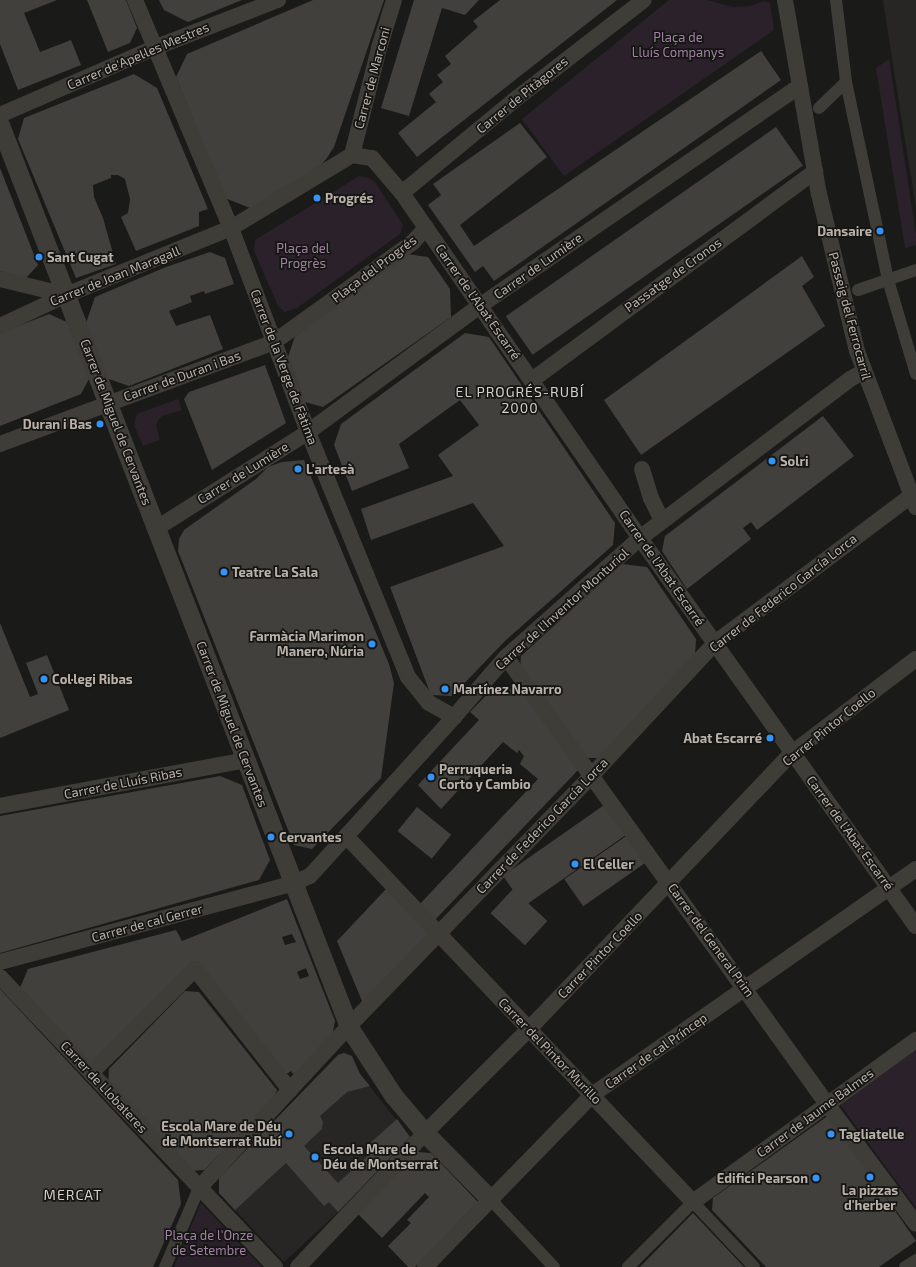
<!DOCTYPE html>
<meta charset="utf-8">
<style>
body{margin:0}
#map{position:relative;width:916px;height:1267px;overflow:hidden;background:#1a1a18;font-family:"Exo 2",sans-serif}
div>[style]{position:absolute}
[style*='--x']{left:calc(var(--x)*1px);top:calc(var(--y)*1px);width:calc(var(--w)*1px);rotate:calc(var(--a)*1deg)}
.built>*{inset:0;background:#272624}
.green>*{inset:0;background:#2a212a}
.building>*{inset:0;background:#42403d;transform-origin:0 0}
.pedestrian>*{height:12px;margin:-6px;padding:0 6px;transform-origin:6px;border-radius:6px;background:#3f3d38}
.minor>*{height:16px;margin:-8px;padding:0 8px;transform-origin:8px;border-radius:8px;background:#3f3d38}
.tertiary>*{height:19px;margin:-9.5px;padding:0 9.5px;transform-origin:9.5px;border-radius:9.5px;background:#3f3d38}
.dots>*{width:11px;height:11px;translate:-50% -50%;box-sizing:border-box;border:2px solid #151513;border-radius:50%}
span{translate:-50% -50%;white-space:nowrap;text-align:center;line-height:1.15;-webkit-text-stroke:3.5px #151513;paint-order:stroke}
.park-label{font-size:13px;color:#a280a5}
.street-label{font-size:13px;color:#bab2aa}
.poi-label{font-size:13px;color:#bab2aa;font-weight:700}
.left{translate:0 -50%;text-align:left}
.right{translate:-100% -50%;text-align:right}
.neighbourhood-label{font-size:14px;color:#d6d1cb;letter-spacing:1px}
</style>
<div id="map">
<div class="built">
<div style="clip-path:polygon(883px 0,916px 0,916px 208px,899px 103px)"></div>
<div style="clip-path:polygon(343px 1053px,352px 1056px,360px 1074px,410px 1137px,338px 1212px,284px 1262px,219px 1193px,219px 1178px,338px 1055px)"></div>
</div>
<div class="green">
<div style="clip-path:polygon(669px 0,707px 0,733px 7px,751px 6px,763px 1px,770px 3px,774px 30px,564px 176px,522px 119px)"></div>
<div style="clip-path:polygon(889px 59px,916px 234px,916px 245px,905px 248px,876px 68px)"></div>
<div style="clip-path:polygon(359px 176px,369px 178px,375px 182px,403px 225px,400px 234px,297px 308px,285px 312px,278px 306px,254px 251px,255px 240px)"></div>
<div style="clip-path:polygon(178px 399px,182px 410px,162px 416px,158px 420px,156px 426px,160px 440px,143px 446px,134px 425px,136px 416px,139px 413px)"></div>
<div style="clip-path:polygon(916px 1049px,916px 1208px,839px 1103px)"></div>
<div style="clip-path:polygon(201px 1203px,262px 1267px,174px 1267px)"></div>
</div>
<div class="building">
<div style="clip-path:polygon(0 0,57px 0,24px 13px,40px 52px,71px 40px,81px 65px,18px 90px,0 44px)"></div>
<div style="clip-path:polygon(87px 0,126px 0,137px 28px,130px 43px,108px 52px)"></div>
<div style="clip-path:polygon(159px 0,242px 0,188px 22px,164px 10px)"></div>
<div style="clip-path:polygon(313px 0,384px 0,334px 147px,327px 158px,320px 166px,250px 208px,225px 198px,176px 77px,187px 54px)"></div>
<div style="clip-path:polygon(414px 0,479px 0,465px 15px,442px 8px,409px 116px,381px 108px)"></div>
<div style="clip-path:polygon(500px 0,617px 0,417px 157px,398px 133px,436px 102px,429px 94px,443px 82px,437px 75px,451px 64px,445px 56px,478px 27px,473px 21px)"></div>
<div style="clip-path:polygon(761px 51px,781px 80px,494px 281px,483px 266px,475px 272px,428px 205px,441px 195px,433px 184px,520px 123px,547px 157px,460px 225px,474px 246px)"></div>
<div style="clip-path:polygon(134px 74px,157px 88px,208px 209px,199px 212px,199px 226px,136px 251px,121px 217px,128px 213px,130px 199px,125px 179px,118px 175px,111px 175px,111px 178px,93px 185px,94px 197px,103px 218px,116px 264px,76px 278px,18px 139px,24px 118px)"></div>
<div style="left:776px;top:127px;width:47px;height:330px;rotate:55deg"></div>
<div style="clip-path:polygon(0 168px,38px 265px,26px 278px,0 271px)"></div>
<div style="clip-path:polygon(210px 252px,225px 258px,234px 284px,205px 294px,204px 291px,190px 296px,192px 302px,169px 311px,176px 326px,210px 315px,223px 349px,129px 386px,106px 378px,86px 323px,95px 297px,166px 267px)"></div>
<div style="clip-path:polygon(407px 254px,428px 257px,450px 289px,451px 317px,323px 407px,305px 402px,288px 357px,295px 336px)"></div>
<div style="clip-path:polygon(802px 256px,814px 277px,802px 286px,825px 326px,641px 455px,604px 400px)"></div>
<div style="clip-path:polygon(49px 314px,69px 323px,90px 377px,81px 394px,0 426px,0 333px)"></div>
<div style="clip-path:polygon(465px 333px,489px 337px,615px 523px,613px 545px,506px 640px,452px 696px,431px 695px,390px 587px,504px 546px,473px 503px,371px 540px,361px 509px,453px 476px,438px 455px,479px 425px,460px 400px,399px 444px,409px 468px,352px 491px,334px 445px,341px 424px)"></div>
<div style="clip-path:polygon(265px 365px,286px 423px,212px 470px,184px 399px,189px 392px)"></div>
<div style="clip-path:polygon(823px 416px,854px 456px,757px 530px,751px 522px,743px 528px,751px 539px,687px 589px,662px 551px,665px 536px)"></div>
<div style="clip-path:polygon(304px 460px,389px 664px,394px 683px,381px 778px,312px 849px,294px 845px,178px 551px,179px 539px,184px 530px,256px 479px,268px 467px,282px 462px)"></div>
<div style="clip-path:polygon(622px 564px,647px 567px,696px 639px,695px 655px,599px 758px,583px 758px,520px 672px,521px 656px)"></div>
<div style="clip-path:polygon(0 623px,30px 697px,38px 694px,26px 663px,47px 655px,69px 710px,0 738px)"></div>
<div style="clip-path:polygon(495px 686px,521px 687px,580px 768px,433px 922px,417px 907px,538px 779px,520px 764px,524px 756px,519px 750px,517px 753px,503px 742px,441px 809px,418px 785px,479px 720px,470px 712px)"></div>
<div style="clip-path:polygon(220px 776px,242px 785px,270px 860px,259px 880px,0 953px,0 816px)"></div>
<div style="left:607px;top:803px;width:37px;height:127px;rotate:55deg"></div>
<div style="left:417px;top:807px;width:44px;height:31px;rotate:39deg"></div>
<div style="left:629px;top:834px;width:33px;height:79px;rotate:55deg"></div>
<div style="clip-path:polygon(387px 888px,431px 935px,364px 1002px,362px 1001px,337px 941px)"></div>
<div style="left:513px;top:889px;width:47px;height:33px;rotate:43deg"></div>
<div style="clip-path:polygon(evenodd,287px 899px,335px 1021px,332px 1037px,298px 1073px,293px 1074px,291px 1071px,288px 1073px,282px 1073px,194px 961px,92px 1065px,19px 990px,28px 969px,176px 930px,182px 941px,287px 899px,292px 934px,296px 942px,285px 945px,282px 937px,292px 934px,287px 899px,306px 968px,309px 976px,300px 979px,297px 972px,306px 968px)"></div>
<div style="clip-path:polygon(0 989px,178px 1180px,181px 1204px,153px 1267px,0 1267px)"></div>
<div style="clip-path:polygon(185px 991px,199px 992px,277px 1090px,273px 1101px,204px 1170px,189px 1171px,108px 1084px,109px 1069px)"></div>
<div style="clip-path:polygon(344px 1053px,352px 1056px,360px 1074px,370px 1086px,347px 1092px,320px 1116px,323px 1122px,322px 1129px,304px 1146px,338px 1183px,372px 1152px,367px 1146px,397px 1119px,410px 1137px,338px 1212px,329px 1202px,324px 1206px,286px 1163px,235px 1210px,219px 1193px,219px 1178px,338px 1055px)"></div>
<div style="clip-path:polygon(829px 1115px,916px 1241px,879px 1267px,766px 1267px,712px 1210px,713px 1198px)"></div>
<div style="clip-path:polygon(417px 1152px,431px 1153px,478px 1202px,415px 1267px,408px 1267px,388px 1246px,411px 1223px,407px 1220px,429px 1197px,425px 1193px,382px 1238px,358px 1214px)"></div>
<div style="clip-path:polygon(693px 1213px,744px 1267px,640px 1267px)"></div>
</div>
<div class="pedestrian">
<div style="--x:836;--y:0;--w:83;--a:83"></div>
<div style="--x:846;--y:82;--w:202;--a:78"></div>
<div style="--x:888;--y:280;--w:98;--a:73.4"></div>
<div style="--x:819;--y:108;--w:37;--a:-44"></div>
<div style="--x:858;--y:290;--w:61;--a:-19"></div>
<div style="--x:491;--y:1200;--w:92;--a:46.8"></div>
<div style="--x:165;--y:1267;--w:86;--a:-66.7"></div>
<div style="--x:628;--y:1267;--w:92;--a:-45"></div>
<div style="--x:693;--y:1202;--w:89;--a:46.8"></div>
<div style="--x:905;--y:1267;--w:13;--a:-32"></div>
</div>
<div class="minor">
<div style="--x:135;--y:0;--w:247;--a:67.2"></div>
<div style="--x:231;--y:228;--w:218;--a:69.3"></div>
<div style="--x:308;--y:432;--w:265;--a:67.8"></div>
<div style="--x:408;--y:677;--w:33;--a:51"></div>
<div style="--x:429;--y:703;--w:29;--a:29"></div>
<div style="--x:785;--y:0;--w:197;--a:80.1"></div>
<div style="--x:819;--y:194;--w:162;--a:76.4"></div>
<div style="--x:857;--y:351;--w:167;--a:69.3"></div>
<div style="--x:0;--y:115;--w:168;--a:-23.5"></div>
<div style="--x:154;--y:48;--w:133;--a:-21.2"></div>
<div style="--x:352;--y:155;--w:110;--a:-75.8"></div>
<div style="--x:379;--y:48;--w:50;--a:-72.6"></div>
<div style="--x:402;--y:193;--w:149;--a:-39.6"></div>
<div style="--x:517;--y:98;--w:160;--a:-37.7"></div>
<div style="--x:0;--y:279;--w:68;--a:13.6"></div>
<div style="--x:0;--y:326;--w:73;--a:-25.2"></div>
<div style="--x:66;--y:295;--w:178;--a:-22.1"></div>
<div style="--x:231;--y:228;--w:141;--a:-31.1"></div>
<div style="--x:352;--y:155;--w:20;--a:9"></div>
<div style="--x:372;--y:158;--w:46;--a:49.4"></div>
<div style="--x:402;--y:193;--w:419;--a:55.4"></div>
<div style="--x:640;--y:538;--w:476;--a:54.6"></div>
<div style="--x:532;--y:380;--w:352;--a:-36.4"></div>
<div style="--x:0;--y:444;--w:292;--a:-20.4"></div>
<div style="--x:274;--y:342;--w:170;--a:-35.7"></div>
<div style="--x:412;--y:243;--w:21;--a:-47"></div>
<div style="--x:642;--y:469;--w:30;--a:73"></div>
<div style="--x:651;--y:498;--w:25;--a:64"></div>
<div style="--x:157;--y:528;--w:179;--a:-32.4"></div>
<div style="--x:308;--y:432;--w:215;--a:-36.3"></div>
<div style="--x:481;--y:305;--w:387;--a:-34.5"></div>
<div style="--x:506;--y:657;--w:550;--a:54.32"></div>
<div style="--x:827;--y:1104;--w:149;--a:53.4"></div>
<div style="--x:0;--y:806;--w:250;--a:-10.6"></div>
<div style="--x:346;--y:836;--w:504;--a:46.53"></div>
<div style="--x:693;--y:1202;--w:276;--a:-36"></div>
<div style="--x:0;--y:962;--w:304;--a:-15"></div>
<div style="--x:294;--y:883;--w:17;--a:-24"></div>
<div style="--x:310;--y:876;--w:215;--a:-47.8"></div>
<div style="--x:454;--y:717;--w:79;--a:-49.1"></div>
<div style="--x:506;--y:657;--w:179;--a:-41.6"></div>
<div style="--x:640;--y:538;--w:263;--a:-37.1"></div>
<div style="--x:850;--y:379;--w:15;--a:-28"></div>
<div style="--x:0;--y:977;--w:400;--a:46.5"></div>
<div style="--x:91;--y:1073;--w:147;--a:-45"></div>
<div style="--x:195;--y:969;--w:154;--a:51.9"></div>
<div style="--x:199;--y:1188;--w:221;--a:-47.2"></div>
<div style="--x:349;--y:1026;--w:349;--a:-45.9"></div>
<div style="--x:592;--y:775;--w:180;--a:-47"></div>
<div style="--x:715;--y:643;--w:246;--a:-36.9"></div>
<div style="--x:298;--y:1267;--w:185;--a:-46.5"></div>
<div style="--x:425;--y:1133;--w:147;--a:-45"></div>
<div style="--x:529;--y:1029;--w:381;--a:-46.4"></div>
<div style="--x:792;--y:753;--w:156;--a:-37.2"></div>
<div style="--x:425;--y:1267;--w:240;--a:-45.8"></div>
<div style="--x:592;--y:1095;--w:395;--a:-34.9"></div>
</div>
<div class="tertiary">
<div style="--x:0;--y:125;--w:969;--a:68.84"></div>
<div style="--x:350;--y:1029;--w:79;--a:56.9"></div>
<div style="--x:393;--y:1095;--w:50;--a:49.9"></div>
<div style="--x:425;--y:1133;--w:94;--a:45.4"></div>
</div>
<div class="dots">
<div style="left:317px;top:198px;background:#3393f7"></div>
<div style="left:880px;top:231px;background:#3393f7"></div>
<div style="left:39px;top:257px;background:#3393f7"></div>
<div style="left:100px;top:424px;background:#3393f7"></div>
<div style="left:772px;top:461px;background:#3393f7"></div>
<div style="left:298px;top:469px;background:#3393f7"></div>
<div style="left:224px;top:572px;background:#3393f7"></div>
<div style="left:372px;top:644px;background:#3393f7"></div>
<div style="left:44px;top:679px;background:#3393f7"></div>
<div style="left:445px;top:689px;background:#3393f7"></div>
<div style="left:770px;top:738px;background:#3393f7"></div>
<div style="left:431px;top:777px;background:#3393f7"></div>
<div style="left:271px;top:837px;background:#3393f7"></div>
<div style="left:575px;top:864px;background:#3393f7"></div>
<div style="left:289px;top:1134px;background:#3393f7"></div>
<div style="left:831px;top:1134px;background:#3393f7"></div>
<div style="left:315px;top:1157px;background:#3393f7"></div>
<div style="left:870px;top:1177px;background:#3393f7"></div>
<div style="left:816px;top:1178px;background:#3393f7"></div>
</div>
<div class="park-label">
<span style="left:678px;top:45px">Plaça de<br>Lluís Companys</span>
<span style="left:303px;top:256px">Plaça del<br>Progrès</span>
<span style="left:209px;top:1243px">Plaça de l'Onze<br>de Setembre</span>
</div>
<div class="street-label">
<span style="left:138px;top:56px;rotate:-23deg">Carrer de'Apel·les Mestres</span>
<span style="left:372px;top:78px;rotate:-75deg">Carrer de Marconi</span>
<span style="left:522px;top:95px;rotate:-39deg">Carrer de Pitàgores</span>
<span style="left:538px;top:266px;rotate:-35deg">Carrer de Lumière</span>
<span style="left:374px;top:269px;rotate:-37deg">Plaça del Progrés</span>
<span style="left:673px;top:275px;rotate:-36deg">Passatge de Cronos</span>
<span style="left:115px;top:276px;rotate:-22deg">Carrer de Joan Maragall</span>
<span style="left:478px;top:302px;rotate:55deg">Carrer de l'Abat Escarré</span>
<span style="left:850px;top:316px;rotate:75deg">Passeig del Ferrocarril</span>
<span style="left:284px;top:367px;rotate:69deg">Carrer de la Verge de Fàtima</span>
<span style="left:182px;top:376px;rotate:-20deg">Carrer de Duran i Bas</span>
<span style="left:116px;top:422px;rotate:69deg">Carrer de Miguel de Cervantes</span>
<span style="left:243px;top:473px;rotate:-32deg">Carrer de Lumière</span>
<span style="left:662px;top:568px;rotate:55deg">Carrer de l'Abat Escarré</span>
<span style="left:783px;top:593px;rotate:-38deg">Carrer de Federico García Lorca</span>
<span style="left:562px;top:609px;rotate:-42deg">Carrer de l'Inventor Monturiol</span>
<span style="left:232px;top:724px;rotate:69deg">Carrer de Miguel de Cervantes</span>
<span style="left:829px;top:727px;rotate:-39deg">Carrer Pintor Coello</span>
<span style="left:123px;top:783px;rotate:-11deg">Carrer de Lluís Ribas</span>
<span style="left:542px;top:826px;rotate:-46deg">Carrer de Federico García Lorca</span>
<span style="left:850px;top:833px;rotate:54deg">Carrer de l'Abat Escarré</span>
<span style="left:147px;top:923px;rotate:-15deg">Carrer de cal Gerrer</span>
<span style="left:711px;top:940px;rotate:54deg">Carrer del General Prim</span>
<span style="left:600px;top:955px;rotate:-46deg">Carrer Pintor Coello</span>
<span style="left:550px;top:1051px;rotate:46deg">Carrer del Pintor Murillo</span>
<span style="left:656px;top:1051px;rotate:-35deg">Carrer de cal Príncep</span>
<span style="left:104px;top:1087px;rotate:47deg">Carrer de Llobateres</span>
<span style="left:815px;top:1113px;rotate:-36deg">Carrer de Jaume Balmes</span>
</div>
<div class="poi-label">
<span class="left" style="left:325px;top:198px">Progrés</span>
<span class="right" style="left:872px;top:231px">Dansaire</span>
<span class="left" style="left:47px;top:257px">Sant Cugat</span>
<span class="right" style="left:92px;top:424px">Duran i Bas</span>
<span class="left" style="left:780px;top:461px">Solri</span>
<span class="left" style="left:306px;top:469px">L'artesà</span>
<span class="left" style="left:232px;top:572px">Teatre La Sala</span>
<span class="right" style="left:364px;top:644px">Farmàcia Marimon<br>Manero, Núria</span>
<span class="left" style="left:52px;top:679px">Col·legi Ribas</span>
<span class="left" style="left:453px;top:689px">Martínez Navarro</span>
<span class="right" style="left:762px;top:738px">Abat Escarré</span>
<span class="left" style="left:439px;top:777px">Perruqueria<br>Corto y Cambio</span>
<span class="left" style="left:279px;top:837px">Cervantes</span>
<span class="left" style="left:583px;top:864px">El Celler</span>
<span class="right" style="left:281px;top:1134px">Escola Mare de Déu<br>de Montserrat Rubí</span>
<span class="left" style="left:839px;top:1134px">Tagliatelle</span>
<span class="left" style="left:323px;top:1157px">Escola Mare de<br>Déu de Montserrat</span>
<span class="right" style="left:808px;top:1178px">Edifici Pearson</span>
<span style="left:870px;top:1198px">La pizzas<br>d'herber</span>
</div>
<div class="neighbourhood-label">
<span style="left:520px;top:400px">EL PROGRÉS-RUBÍ<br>2000</span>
<span style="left:73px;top:1195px">MERCAT</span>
</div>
</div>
